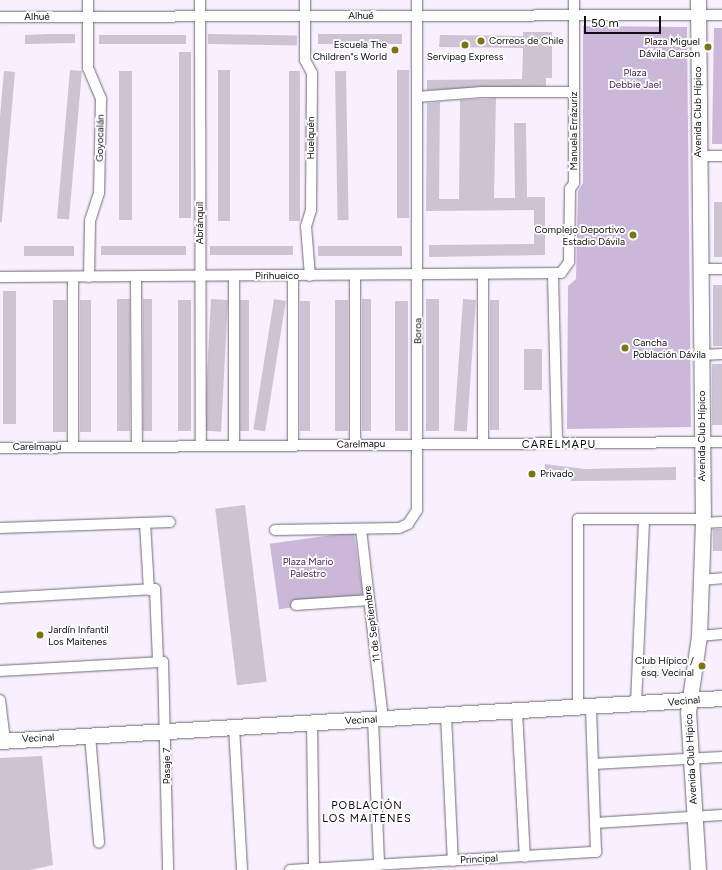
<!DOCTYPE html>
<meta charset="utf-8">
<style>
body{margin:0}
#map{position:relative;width:722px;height:870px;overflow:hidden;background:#f8f0fe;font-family:Figtree,sans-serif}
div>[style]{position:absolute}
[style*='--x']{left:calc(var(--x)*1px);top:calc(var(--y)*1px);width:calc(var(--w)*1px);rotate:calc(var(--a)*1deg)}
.green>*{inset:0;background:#cbb8d8;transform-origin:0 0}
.building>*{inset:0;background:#ccc4d2;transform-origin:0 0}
.roads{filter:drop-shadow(0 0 1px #716a76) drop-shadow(0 0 1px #716a76)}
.street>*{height:10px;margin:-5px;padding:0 5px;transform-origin:5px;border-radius:5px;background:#fff}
.secondary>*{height:15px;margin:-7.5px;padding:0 7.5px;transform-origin:7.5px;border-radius:7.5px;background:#fff}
.dots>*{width:11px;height:11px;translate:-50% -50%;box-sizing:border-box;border:2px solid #fff;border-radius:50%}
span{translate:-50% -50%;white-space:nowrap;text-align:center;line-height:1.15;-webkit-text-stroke:3.5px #fff;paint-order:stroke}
.street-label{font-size:10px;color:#0f0d11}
.poi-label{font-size:10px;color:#0f0d11}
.left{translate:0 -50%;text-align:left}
.right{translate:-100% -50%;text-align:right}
.park-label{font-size:10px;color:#401e55}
.neighbourhood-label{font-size:11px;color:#0f0d11;letter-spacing:1px}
.scale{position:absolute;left:584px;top:16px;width:77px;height:18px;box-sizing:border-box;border:2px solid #0f0d11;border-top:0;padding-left:5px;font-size:12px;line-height:14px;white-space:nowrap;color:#0f0d11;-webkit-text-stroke:3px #fff;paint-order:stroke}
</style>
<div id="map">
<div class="green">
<div style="clip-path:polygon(583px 26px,687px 27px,691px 427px,567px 429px,568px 286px,576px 279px,578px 191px,583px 183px)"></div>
<div style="clip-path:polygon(714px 28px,722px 28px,722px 144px,712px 144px)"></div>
<div style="left:354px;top:532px;width:66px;height:85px;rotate:82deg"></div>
</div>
<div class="building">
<div style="clip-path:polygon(523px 32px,552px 32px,552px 78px,546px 78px,546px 86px,427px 90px,427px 80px,522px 79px,523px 48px,439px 47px,440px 35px,523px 36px)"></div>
<div style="clip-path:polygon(47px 34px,75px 34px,75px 43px,25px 44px,25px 35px)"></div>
<div style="left:208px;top:34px;width:89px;height:10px;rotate:1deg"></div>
<div style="left:402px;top:34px;width:10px;height:84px;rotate:90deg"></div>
<div style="left:99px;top:35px;width:87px;height:9px"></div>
<div style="left:179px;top:52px;width:12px;height:166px"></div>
<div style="left:70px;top:70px;width:12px;height:149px;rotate:5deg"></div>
<div style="left:230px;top:70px;width:151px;height:12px;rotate:90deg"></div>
<div style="left:397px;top:70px;width:12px;height:148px"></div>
<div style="left:4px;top:71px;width:11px;height:151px;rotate:5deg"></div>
<div style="left:119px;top:71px;width:13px;height:149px"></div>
<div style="left:289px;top:71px;width:11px;height:150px"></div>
<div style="left:346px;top:71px;width:149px;height:11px;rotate:89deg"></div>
<div style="clip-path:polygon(496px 98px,494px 198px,515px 198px,514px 123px,526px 123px,527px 197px,545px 197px,545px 255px,429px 257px,429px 245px,534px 244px,534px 210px,426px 211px,427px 103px,440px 102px,439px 199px,459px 199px,460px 100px)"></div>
<div style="left:714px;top:202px;width:8px;height:55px"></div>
<div style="left:24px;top:246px;width:50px;height:10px"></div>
<div style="left:101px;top:246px;width:85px;height:9px"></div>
<div style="left:210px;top:246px;width:83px;height:9px"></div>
<div style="left:318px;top:246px;width:84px;height:10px"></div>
<div style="left:713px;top:285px;width:9px;height:61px"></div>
<div style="left:16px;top:291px;width:133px;height:13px;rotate:90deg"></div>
<div style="left:117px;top:299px;width:13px;height:132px"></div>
<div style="left:143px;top:299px;width:9px;height:132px"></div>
<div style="left:211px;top:299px;width:17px;height:132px;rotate:3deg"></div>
<div style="left:274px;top:299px;width:12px;height:132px;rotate:9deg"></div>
<div style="left:362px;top:299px;width:9px;height:132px"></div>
<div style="left:426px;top:299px;width:13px;height:132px"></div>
<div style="left:463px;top:299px;width:13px;height:132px;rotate:4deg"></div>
<div style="left:53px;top:300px;width:13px;height:132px"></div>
<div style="left:80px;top:300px;width:11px;height:132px"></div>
<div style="left:178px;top:300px;width:13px;height:131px"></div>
<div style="left:240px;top:300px;width:9px;height:131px"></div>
<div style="left:335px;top:300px;width:13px;height:131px"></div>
<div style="left:490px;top:300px;width:9px;height:130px"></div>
<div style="left:300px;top:301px;width:10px;height:130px"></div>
<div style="left:395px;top:301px;width:13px;height:130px"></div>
<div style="left:524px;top:349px;width:18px;height:41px"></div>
<div style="left:712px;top:364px;width:10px;height:61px"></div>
<div style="clip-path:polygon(545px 464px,585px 469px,676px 467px,676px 480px,571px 481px,571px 478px,544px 477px)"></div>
<div style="left:245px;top:505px;width:178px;height:30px;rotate:83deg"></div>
<div style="left:713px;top:529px;width:9px;height:22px"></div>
<div style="clip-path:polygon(42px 756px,53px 865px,30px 870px,0 870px,0 758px)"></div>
</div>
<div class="roads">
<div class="street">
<div style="--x:88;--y:0;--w:68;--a:90"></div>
<div style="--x:88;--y:68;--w:34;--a:67"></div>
<div style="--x:101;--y:99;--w:94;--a:91.2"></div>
<div style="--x:99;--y:193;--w:29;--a:108"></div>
<div style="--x:90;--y:221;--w:56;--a:91"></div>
<div style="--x:200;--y:0;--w:446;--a:89.9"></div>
<div style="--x:305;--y:0;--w:60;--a:90"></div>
<div style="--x:305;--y:60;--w:15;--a:62"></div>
<div style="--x:312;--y:73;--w:137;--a:90.4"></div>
<div style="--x:311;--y:210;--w:17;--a:107"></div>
<div style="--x:306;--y:226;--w:50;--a:85.4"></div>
<div style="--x:0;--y:17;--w:722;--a:-0.16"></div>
<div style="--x:417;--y:97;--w:65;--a:-4.4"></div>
<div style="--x:482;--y:92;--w:92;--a:0"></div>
<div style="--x:698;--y:156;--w:24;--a:0"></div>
<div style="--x:700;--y:269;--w:22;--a:0"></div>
<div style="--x:553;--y:275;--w:168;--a:88.6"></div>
<div style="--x:234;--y:276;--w:169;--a:90"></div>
<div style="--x:293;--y:276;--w:169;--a:90"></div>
<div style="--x:355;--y:276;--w:168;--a:90"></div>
<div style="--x:483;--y:276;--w:167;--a:90"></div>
<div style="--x:0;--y:277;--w:561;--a:-0.41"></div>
<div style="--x:561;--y:273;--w:14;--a:-54"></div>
<div style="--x:569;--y:262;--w:73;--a:-89.2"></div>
<div style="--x:570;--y:189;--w:7;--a:-56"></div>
<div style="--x:574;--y:183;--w:183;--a:-90"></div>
<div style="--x:73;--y:277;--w:170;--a:90"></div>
<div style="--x:136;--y:277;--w:169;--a:89.7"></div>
<div style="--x:702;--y:355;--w:20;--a:-3"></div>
<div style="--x:0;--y:448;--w:722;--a:-0.48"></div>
<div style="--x:145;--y:523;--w:67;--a:86.6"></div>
<div style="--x:703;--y:523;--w:19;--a:-3"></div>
<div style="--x:0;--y:528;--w:170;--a:-2"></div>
<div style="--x:361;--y:529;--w:191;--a:83.4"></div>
<div style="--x:275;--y:530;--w:124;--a:-0.9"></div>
<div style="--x:399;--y:528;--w:10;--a:-24"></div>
<div style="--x:408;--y:524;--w:17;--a:-57"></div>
<div style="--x:417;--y:510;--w:510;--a:-90"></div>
<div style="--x:701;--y:580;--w:21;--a:-5"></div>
<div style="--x:0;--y:598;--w:155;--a:-3.3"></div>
<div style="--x:155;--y:589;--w:73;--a:87.6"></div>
<div style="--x:296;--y:605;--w:73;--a:-3.9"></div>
<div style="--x:699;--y:636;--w:23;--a:-5"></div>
<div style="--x:0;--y:671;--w:163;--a:-3.2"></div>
<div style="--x:163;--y:662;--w:208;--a:88.6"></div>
<div style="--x:0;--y:700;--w:40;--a:82.9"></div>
<div style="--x:636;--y:704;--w:185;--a:-87.5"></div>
<div style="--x:578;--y:708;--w:189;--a:-90"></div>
<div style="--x:578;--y:519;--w:125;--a:0"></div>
<div style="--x:517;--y:711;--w:146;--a:86.9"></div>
<div style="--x:446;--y:715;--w:146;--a:87.3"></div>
<div style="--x:373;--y:719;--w:146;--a:87.6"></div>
<div style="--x:312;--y:723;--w:146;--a:89.2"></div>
<div style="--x:234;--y:727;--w:143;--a:86.8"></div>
<div style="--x:90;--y:735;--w:108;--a:85.2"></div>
<div style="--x:593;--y:764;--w:129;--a:-3.1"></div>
<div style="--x:595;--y:823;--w:127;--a:-3.6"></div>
<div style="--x:290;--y:870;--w:307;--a:-3.4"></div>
<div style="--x:596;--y:852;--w:145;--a:-92"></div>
</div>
<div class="secondary">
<div style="--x:0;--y:741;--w:723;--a:-3.41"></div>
<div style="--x:698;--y:870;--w:158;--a:-93.6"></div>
<div style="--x:688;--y:712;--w:77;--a:-81.8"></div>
<div style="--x:699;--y:636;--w:113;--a:-88"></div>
<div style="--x:703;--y:523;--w:523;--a:-90.55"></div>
</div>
</div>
<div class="dots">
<div style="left:481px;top:41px;background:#7f7213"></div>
<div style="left:465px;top:45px;background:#7f7213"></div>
<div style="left:708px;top:47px;background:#7f7213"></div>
<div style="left:395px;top:50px;background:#7f7213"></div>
<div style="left:633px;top:235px;background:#7f7213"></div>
<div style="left:625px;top:348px;background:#7f7213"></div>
<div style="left:532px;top:474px;background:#7f7213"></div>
<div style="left:40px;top:635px;background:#7f7213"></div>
<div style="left:702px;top:666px;background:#7f7213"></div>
</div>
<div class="street-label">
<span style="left:361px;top:16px">Alhué</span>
<span style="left:37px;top:17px">Alhué</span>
<span style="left:698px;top:112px;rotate:-90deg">Avenida Club Hípico</span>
<span style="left:574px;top:131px;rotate:-90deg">Manuela Errázuriz</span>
<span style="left:100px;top:138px;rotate:-89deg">Goyocalán</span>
<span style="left:311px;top:138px;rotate:-90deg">Huelquén</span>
<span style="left:200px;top:223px;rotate:-90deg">Abránquil</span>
<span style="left:277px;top:276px">Pirihueico</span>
<span style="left:418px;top:331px;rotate:-90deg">Boroa</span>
<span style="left:702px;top:436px;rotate:-90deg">Avenida Club Hípico</span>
<span style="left:361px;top:444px;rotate:-1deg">Carelmapu</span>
<span style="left:37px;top:447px">Carelmapu</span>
<span style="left:372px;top:624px;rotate:-97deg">11 de Septiembre</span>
<span style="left:684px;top:701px;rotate:-5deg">Vecinal</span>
<span style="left:361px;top:720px;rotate:-3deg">Vecinal</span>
<span style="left:38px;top:738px;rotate:-3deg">Vecinal</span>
<span style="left:691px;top:759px;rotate:-93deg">Avenida Club Hípico</span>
<span style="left:167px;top:766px;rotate:-90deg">Pasaje 7</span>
<span style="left:479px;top:859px;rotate:-3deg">Principal</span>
</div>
<div class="poi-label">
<span class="left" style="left:489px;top:41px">Correos de Chile</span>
<span class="right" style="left:700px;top:47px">Plaza Miguel<br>Dávila Carson</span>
<span class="right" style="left:387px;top:50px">Escuela The<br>Children"s World</span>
<span style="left:465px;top:57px">Servipag Express</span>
<span class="right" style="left:625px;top:235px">Complejo Deportivo<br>Estadio Dávila</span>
<span class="left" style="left:633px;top:348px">Cancha<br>Población Dávila</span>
<span class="left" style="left:540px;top:474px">Privado</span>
<span class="left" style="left:48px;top:635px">Jardín Infantil<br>Los Maitenes</span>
<span class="right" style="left:694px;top:666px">Club Hípico /<br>esq. Vecinal</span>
</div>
<div class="park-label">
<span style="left:635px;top:78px">Plaza<br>Debbie Jael</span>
<span style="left:308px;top:567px">Plaza Mario<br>Palestro</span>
</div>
<div class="neighbourhood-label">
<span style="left:559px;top:445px">CARELMAPU</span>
<span style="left:367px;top:813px">POBLACIÓN<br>LOS MAITENES</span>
</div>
<div class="scale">50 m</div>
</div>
